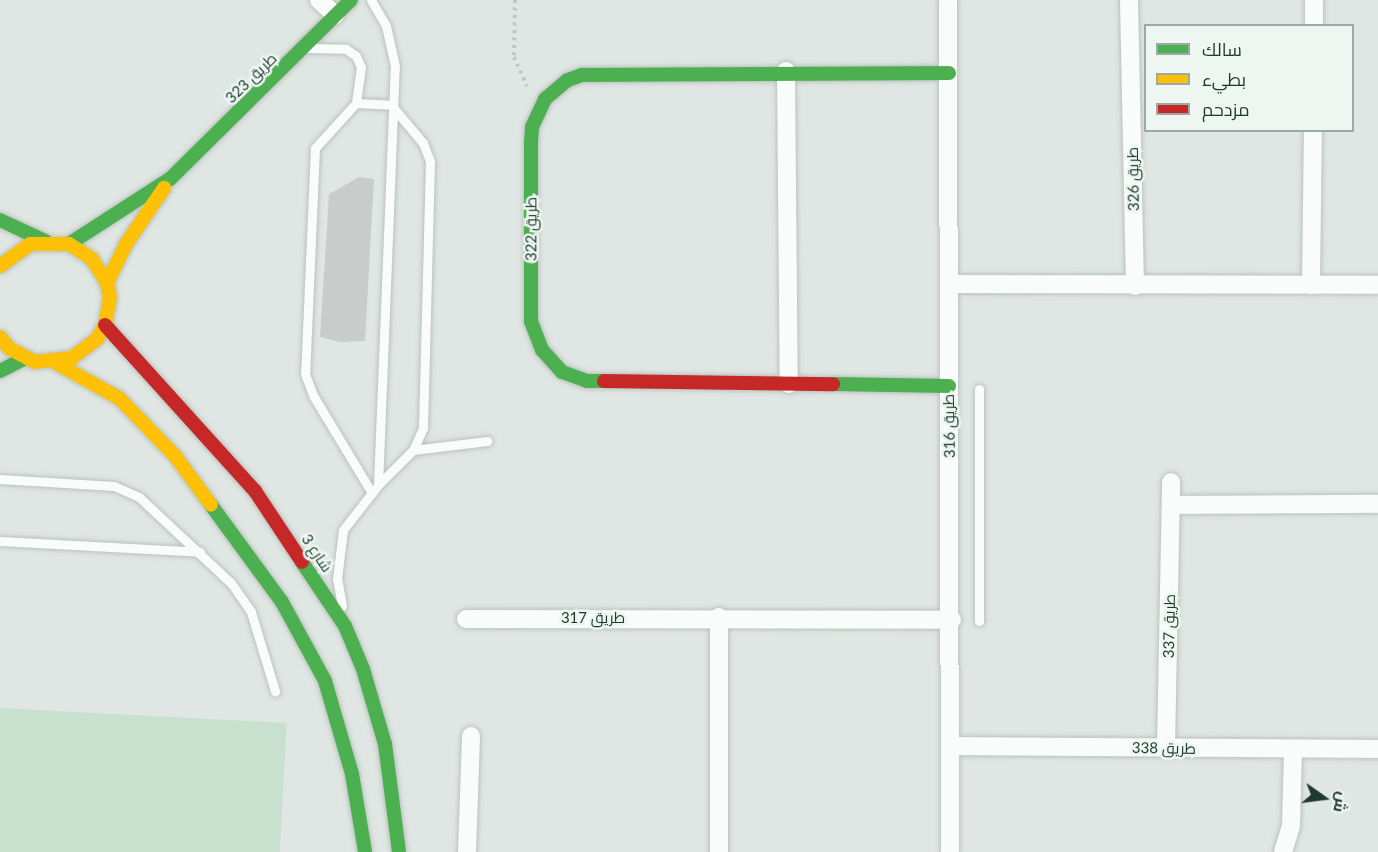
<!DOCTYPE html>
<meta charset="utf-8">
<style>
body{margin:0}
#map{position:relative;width:1378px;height:852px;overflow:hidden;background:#e0e6e3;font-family:Lato,Cairo,sans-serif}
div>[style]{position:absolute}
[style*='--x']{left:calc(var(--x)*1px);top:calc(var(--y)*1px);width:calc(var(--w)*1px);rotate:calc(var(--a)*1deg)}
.green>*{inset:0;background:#c8e0ce;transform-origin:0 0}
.building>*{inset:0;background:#c8cdcb}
.path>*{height:4px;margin-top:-2px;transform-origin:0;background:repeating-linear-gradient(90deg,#bec7c4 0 3px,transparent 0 7.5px)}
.roads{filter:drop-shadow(0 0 2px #b9c3be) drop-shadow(0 0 2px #b9c3be)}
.lane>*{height:9px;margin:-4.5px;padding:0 4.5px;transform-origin:4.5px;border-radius:4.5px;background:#fafbfb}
.street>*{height:18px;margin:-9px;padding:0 9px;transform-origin:9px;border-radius:9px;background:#fafbfb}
.fast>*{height:14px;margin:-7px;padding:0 7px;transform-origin:7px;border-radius:7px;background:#4caf50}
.slow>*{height:14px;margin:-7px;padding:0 7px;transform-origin:7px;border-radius:7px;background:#ffc107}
.jam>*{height:14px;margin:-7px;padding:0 7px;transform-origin:7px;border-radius:7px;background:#c62828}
span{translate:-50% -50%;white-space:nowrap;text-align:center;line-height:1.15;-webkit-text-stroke:5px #edf6f1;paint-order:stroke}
.street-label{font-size:15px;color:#1f3930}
.legend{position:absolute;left:1144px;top:24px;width:210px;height:108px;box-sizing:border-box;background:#edf6f1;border:2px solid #9baaa4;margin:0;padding:8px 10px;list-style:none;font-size:18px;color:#1f3930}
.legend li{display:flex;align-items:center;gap:12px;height:30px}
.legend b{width:30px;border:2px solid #9baaa4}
.north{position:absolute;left:1294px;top:768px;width:60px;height:60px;-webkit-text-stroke:4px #edf6f1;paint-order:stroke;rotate:104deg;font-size:16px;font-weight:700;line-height:24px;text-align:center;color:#1f3930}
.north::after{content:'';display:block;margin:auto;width:21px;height:27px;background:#1f3930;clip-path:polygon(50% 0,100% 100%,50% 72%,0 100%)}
</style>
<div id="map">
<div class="green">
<div style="left:0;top:708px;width:287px;height:144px;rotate:3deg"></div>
</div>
<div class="building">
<div style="clip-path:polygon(359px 177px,374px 179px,365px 341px,340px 342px,320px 337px,329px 194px)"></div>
</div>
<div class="path">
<div style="--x:515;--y:0;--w:57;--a:91"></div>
<div style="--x:514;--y:57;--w:32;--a:66"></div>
</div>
<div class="roads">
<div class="lane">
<div style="--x:307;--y:48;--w:39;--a:1"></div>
<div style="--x:346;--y:49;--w:12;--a:35"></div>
<div style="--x:356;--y:56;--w:12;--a:66"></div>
<div style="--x:361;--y:67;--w:36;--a:98"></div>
<div style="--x:356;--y:103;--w:61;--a:132.3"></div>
<div style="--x:315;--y:148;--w:226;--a:92.5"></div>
<div style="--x:305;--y:374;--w:25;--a:69"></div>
<div style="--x:314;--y:397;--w:112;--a:58.9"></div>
<div style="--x:356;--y:103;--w:35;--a:3"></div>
<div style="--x:391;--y:105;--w:50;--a:49.9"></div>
<div style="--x:423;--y:143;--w:19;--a:69"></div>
<div style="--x:430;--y:161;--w:267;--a:91.5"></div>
<div style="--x:423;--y:428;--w:24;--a:114"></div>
<div style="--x:413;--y:450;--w:49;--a:135"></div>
<div style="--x:979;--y:389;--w:232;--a:90"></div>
<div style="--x:413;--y:450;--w:75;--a:-6.9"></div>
<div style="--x:0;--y:479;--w:114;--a:3.5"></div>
<div style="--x:114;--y:486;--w:27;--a:24"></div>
<div style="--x:139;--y:497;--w:126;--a:43.1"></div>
<div style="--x:231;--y:583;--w:35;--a:55"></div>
<div style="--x:251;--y:612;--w:83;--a:73.1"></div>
<div style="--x:0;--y:541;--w:200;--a:3.1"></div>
<div style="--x:342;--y:606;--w:27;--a:-100"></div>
<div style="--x:337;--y:579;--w:49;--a:-83"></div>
<div style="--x:343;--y:530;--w:57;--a:-52.1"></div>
<div style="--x:378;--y:485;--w:419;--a:-87.7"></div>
<div style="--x:395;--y:66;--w:41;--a:-102.7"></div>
<div style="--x:386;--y:26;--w:30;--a:-120"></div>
</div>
<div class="street">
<div style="--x:319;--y:0;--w:22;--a:43"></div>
<div style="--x:948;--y:0;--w:852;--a:89.87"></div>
<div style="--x:1129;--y:0;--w:286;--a:88.8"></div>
<div style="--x:1314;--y:26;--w:26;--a:-90"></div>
<div style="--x:786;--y:71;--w:313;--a:89.5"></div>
<div style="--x:949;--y:284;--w:429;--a:0.1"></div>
<div style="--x:1311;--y:285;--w:155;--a:-89.3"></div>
<div style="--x:1171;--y:505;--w:207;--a:-0.3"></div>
<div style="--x:466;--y:619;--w:486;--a:0.1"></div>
<div style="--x:950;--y:746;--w:428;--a:0.4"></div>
<div style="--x:1166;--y:748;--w:266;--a:-88.9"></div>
<div style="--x:467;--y:852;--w:116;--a:-88"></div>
<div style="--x:719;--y:852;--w:235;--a:-90"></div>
<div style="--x:1283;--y:852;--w:27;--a:-73"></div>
<div style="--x:1291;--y:826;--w:76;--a:-88.5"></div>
</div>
<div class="fast">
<div style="--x:0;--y:220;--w:50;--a:25"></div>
<div style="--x:69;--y:244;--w:121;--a:-32.9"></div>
<div style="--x:171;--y:178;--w:253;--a:-44.7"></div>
<div style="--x:0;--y:371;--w:28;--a:-27"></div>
<div style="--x:604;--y:381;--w:17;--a:180"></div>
<div style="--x:587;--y:381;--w:27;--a:-160"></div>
<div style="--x:562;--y:372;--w:30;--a:-132"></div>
<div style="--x:542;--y:350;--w:30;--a:-111"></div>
<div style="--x:531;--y:322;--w:180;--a:-90"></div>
<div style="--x:531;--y:142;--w:15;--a:-86"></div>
<div style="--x:532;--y:127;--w:31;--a:-65"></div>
<div style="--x:545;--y:99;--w:30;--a:-40"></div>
<div style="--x:568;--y:80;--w:15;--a:-20"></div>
<div style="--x:582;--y:75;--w:367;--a:-0.3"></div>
<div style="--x:833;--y:384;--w:116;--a:1"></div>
<div style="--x:211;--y:505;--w:120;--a:53.8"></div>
<div style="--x:282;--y:602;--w:90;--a:61.4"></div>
<div style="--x:325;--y:681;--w:97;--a:73.8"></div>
<div style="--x:352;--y:774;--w:79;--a:80.5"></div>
<div style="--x:302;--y:562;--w:77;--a:56.1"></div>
<div style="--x:345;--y:626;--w:47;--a:67.3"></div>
<div style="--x:363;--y:669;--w:78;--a:73.7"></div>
<div style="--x:385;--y:744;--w:109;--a:82.6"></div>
</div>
<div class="slow">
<div style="--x:0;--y:266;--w:37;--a:-36"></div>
<div style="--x:30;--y:244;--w:39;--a:0"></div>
<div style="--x:69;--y:244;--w:27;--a:33"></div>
<div style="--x:92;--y:259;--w:28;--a:58"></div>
<div style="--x:107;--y:283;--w:14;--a:78"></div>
<div style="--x:110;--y:297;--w:28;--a:100"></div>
<div style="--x:105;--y:325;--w:16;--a:120"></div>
<div style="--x:97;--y:339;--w:31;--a:143"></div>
<div style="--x:72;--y:358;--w:37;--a:174"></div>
<div style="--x:35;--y:362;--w:30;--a:-152"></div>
<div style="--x:9;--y:348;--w:14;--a:-129"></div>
<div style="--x:107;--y:283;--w:43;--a:-64"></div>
<div style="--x:126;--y:244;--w:68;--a:-55.8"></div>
<div style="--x:56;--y:363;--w:72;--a:29.1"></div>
<div style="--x:119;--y:398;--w:82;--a:46"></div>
<div style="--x:176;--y:457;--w:59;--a:53.9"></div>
</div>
<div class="jam">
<div style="--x:105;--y:325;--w:224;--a:47.9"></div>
<div style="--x:255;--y:491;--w:85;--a:56.5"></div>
<div style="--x:604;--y:381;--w:229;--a:0.8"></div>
</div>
</div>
<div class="street-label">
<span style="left:251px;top:78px;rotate:-44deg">طريق 323</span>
<span style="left:1133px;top:179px;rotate:-91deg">طريق 326</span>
<span style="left:531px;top:229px;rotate:-90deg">طريق 322</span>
<span style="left:949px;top:426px;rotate:-91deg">طريق 316</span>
<span style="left:317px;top:553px;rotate:56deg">شارع 3</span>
<span style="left:593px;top:618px">طريق 317</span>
<span style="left:1169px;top:626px;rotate:-89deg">طريق 337</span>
<span style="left:1164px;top:748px;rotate:1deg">طريق 338</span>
</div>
<ul class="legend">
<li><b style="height:8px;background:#4caf50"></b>سالك</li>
<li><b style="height:8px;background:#ffc107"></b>بطيء</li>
<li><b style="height:8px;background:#c62828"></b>مزدحم</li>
</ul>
<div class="north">ش</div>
</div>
